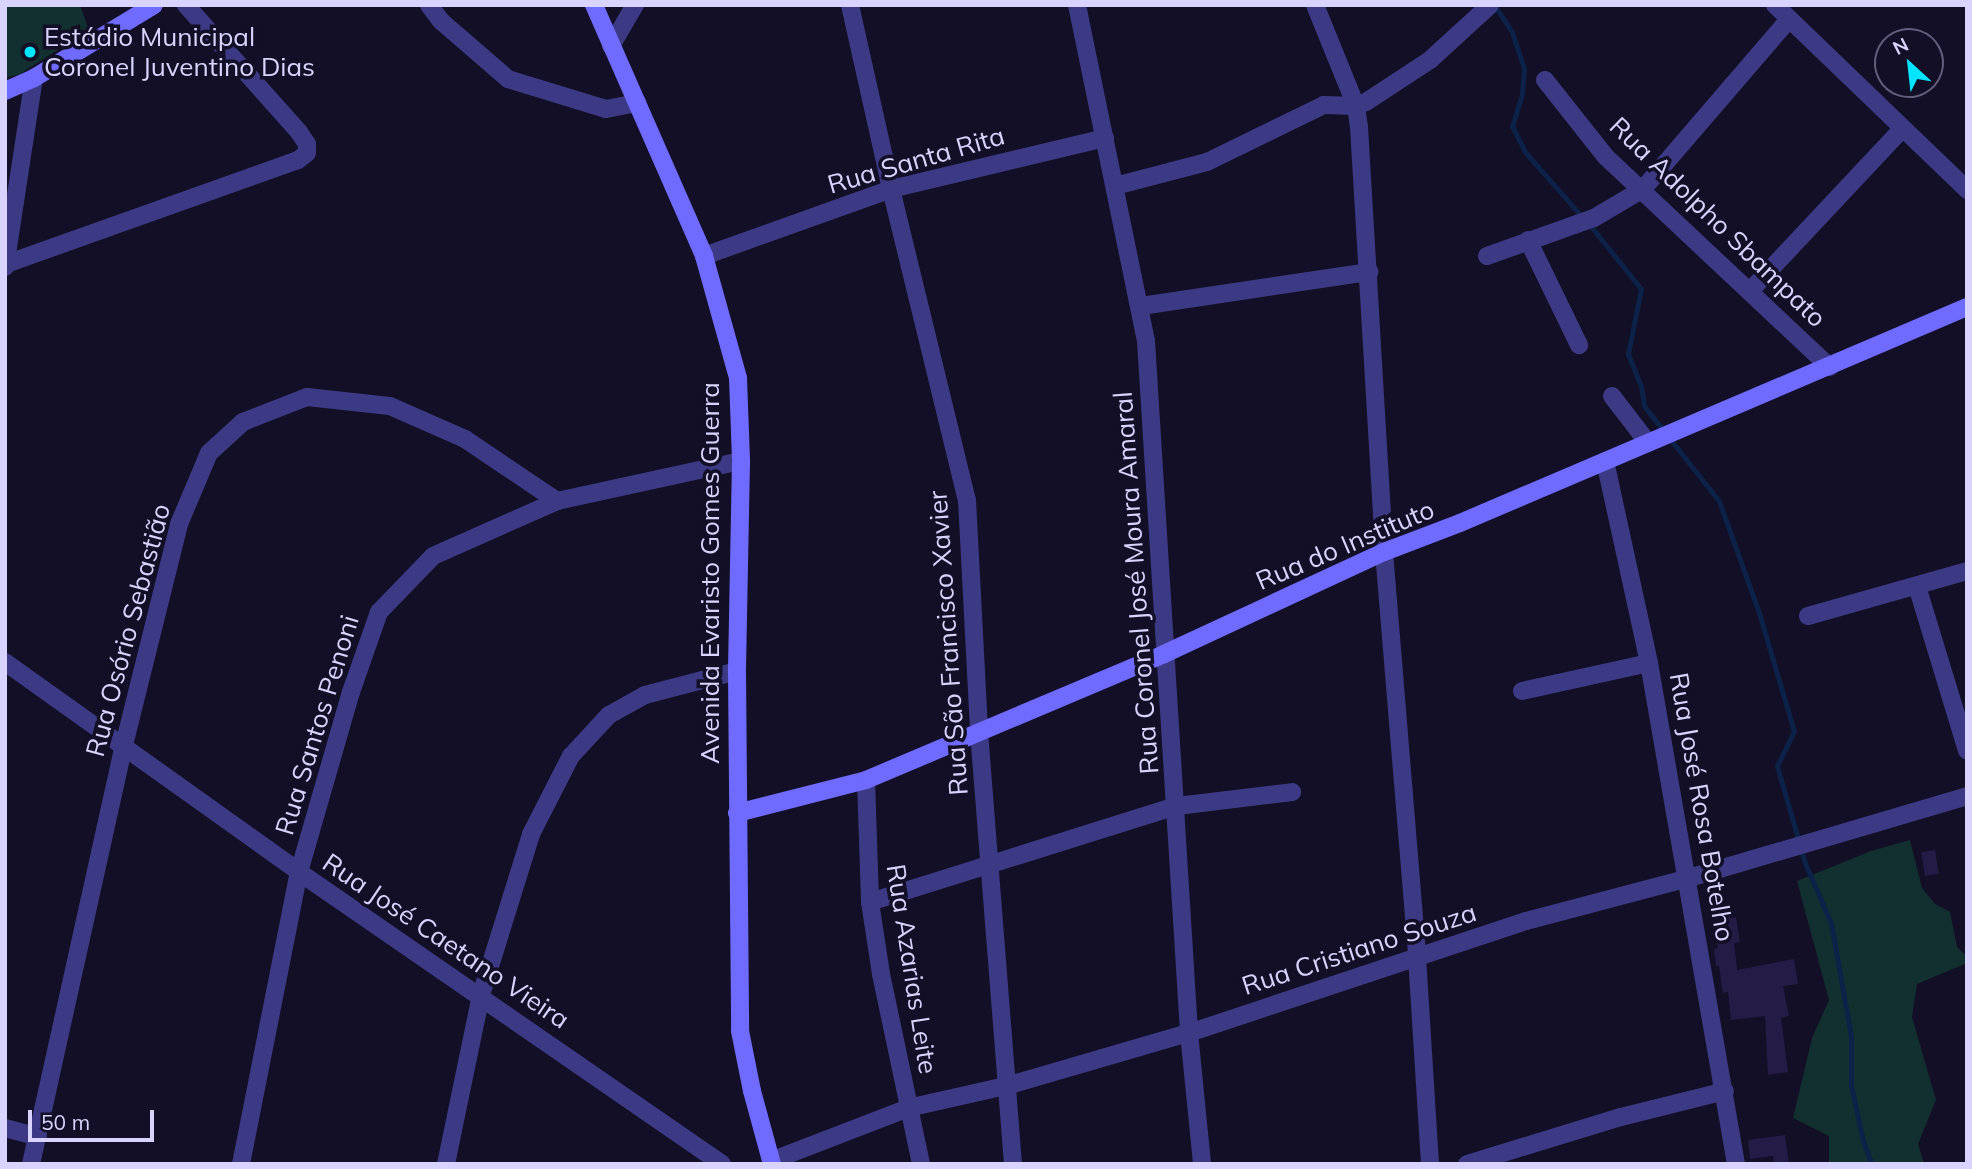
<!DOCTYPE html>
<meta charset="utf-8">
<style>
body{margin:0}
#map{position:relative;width:1972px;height:1169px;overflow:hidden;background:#130f26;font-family:Mulish,sans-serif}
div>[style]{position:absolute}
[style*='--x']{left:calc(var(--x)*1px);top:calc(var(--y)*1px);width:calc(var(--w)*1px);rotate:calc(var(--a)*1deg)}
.green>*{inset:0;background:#12302f}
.stream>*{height:5px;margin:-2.5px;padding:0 2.5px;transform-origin:2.5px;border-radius:2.5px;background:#0c2248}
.building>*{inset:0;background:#241b47;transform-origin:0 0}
.minor>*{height:18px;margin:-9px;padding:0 9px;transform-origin:9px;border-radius:9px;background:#3d3a85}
.tertiary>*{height:18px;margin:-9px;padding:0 9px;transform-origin:9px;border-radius:9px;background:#3d3a85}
.secondary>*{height:18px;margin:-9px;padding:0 9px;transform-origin:9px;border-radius:9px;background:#6f6bff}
.dots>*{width:19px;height:19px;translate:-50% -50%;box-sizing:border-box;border:4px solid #130f26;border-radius:50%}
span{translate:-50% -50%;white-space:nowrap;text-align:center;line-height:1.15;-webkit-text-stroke:7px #130f26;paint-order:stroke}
.poi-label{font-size:26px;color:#d9d4ff}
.left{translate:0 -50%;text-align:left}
.street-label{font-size:26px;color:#d9d4ff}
.frame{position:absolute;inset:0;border:7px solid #d9d4ff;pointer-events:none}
.north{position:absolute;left:1874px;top:28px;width:70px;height:70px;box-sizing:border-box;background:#130f26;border:2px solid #625e7d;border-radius:50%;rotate:333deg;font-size:19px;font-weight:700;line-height:28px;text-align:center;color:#d9d4ff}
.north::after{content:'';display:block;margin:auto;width:24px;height:32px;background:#00e5ff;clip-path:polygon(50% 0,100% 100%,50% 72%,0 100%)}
.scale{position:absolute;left:28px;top:1110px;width:126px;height:32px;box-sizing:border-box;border:4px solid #d9d4ff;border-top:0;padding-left:9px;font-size:21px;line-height:24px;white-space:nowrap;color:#d9d4ff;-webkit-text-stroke:5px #130f26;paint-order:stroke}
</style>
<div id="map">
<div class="green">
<div style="clip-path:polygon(5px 5px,80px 5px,89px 30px,20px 74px,5px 78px)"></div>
<div style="clip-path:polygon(1910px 840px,1922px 888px,1935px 904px,1950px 912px,1957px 947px,1967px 957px,1967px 963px,1917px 984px,1912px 1017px,1936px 1100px,1918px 1144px,1924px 1164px,1829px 1164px,1829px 1136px,1793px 1118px,1812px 1038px,1829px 1000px,1797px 881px,1871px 851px)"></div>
</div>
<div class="stream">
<div style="--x:1494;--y:5;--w:32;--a:56"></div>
<div style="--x:1512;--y:32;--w:39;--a:72"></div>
<div style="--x:1524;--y:69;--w:25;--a:95"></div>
<div style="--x:1522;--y:94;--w:34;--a:107"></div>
<div style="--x:1512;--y:126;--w:30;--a:63"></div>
<div style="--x:1526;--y:153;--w:85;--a:48.8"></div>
<div style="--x:1589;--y:224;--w:83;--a:51.3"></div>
<div style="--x:1641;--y:289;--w:66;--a:101.3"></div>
<div style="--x:1628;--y:354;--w:35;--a:68"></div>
<div style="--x:1641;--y:386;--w:20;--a:81"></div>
<div style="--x:1644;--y:406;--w:121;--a:51.7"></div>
<div style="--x:1719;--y:501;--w:119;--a:70.3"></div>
<div style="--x:1759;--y:613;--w:123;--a:73.5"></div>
<div style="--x:1794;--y:731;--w:39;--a:116"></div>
<div style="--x:1777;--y:766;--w:101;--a:73.9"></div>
<div style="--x:1805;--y:863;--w:65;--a:66.6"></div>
<div style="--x:1831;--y:923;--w:116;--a:80"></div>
<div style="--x:1851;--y:1037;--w:48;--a:90"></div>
<div style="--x:1851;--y:1085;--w:57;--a:77.9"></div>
<div style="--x:1863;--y:1141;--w:25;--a:69"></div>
</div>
<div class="building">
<div style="left:1935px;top:850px;width:24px;height:14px;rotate:81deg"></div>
<div style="clip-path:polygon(1736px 917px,1740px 942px,1734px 943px,1737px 970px,1794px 959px,1798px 984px,1783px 986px,1789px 1016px,1781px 1018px,1788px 1072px,1768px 1075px,1765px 1016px,1731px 1020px,1728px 992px,1723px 993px,1719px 966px,1716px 966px,1714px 949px,1718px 948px,1713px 921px)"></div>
<div style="clip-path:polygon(1785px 1135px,1789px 1164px,1774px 1164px,1773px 1156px,1750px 1159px,1748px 1140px)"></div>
</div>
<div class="minor">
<div style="--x:429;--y:5;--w:20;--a:53"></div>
<div style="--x:441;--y:21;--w:89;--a:40.9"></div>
<div style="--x:508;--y:79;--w:102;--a:17"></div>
<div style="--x:606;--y:109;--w:32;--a:-11"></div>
<div style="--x:850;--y:5;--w:189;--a:77.4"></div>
<div style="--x:891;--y:189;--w:320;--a:76.3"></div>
<div style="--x:967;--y:500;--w:232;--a:87"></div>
<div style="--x:979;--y:732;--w:433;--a:85.5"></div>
<div style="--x:1077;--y:5;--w:343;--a:78.4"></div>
<div style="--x:1146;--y:341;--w:693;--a:86.44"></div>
<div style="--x:1189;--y:1033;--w:132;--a:84.3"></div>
<div style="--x:1315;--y:5;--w:109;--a:67.9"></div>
<div style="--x:1356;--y:106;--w:21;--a:82"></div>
<div style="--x:1359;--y:127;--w:426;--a:86.6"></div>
<div style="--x:1384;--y:552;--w:406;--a:85.3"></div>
<div style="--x:1417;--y:957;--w:207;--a:86.4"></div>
<div style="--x:1775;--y:5;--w:267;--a:43.9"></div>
<div style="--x:611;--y:46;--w:48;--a:-59.7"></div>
<div style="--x:1545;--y:80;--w:98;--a:51.6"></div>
<div style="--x:1606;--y:157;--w:307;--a:43.2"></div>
<div style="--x:1115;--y:186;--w:95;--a:-14.6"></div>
<div style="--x:1207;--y:162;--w:130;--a:-26"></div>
<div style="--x:1324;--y:105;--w:32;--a:2"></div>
<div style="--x:1356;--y:106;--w:11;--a:-22"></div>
<div style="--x:1366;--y:102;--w:77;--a:-33.3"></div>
<div style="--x:1430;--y:60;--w:81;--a:-42.5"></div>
<div style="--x:1528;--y:240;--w:117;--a:64.1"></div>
<div style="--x:704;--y:256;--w:199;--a:-19.7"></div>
<div style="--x:891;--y:189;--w:220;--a:-13.4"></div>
<div style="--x:1487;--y:256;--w:114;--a:-19.6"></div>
<div style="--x:1594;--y:218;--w:57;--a:-30.6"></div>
<div style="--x:1643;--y:189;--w:224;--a:-49.3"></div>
<div style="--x:6;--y:264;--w:310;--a:-19.6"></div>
<div style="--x:298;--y:160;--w:11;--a:-38"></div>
<div style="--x:307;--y:153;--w:9;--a:-90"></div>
<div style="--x:307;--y:144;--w:14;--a:-124"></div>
<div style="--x:299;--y:132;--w:170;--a:-131.7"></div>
<div style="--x:1750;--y:291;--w:222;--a:-46.8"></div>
<div style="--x:1141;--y:306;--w:231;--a:-8.5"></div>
<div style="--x:1612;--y:396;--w:59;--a:52.5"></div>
<div style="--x:1605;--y:461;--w:207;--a:77.7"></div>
<div style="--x:1649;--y:663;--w:508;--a:80.15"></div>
<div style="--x:1917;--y:586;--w:172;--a:73.1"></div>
<div style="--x:1808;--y:616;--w:165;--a:-15.8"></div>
<div style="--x:5;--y:662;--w:361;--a:35.5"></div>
<div style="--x:299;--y:872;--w:514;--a:34.62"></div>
<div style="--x:1522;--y:691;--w:130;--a:-12.4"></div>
<div style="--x:866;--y:780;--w:122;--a:88.1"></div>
<div style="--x:870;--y:902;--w:73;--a:81.3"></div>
<div style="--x:881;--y:974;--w:194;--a:78.1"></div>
<div style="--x:870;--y:902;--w:322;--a:-17.4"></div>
<div style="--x:1177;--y:806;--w:116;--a:-6.9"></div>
<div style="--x:5;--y:1128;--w:34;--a:15"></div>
<div style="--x:771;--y:1161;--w:147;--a:-21.1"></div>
<div style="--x:908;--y:1108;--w:100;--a:-12.7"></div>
<div style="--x:1006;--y:1086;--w:191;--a:-16.2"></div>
<div style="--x:1189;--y:1033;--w:355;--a:-18.4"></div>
<div style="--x:1526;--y:921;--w:169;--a:-14.8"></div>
<div style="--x:1689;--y:878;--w:290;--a:-16.4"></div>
<div style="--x:31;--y:1164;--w:429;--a:-77.5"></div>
<div style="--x:124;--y:745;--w:228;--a:-76"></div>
<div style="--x:179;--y:524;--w:77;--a:-67.1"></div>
<div style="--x:209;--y:453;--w:46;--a:-42.4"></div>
<div style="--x:243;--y:422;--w:69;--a:-21.3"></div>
<div style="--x:307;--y:397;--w:83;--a:6.2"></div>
<div style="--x:390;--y:406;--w:82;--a:23.7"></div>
<div style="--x:465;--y:439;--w:111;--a:34"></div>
<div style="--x:241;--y:1164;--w:298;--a:-78.8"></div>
<div style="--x:299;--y:872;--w:187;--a:-73.9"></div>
<div style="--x:351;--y:692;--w:85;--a:-70.7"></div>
<div style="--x:379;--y:612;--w:78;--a:-46"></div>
<div style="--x:433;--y:556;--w:136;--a:-23.9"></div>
<div style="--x:557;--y:501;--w:188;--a:-12.3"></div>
<div style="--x:446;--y:1164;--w:173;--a:-78.3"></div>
<div style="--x:481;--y:995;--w:169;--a:-72.7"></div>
<div style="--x:531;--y:834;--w:88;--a:-62.9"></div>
<div style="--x:571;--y:756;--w:56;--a:-47.2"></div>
<div style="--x:609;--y:715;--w:41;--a:-29.1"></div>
<div style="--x:645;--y:695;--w:95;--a:-14.6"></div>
<div style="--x:1467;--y:1164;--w:161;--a:-17"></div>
<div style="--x:1621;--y:1117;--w:107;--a:-14"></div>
</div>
<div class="tertiary">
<div style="--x:5;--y:267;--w:191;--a:-81.3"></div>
</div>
<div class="secondary">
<div style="--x:594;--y:5;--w:274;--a:66.3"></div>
<div style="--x:704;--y:256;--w:127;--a:74.4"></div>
<div style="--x:738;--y:378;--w:83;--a:87.9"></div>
<div style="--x:741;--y:461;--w:210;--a:91.1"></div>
<div style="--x:737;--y:671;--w:360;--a:89.5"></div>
<div style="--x:740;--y:1031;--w:61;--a:78.7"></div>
<div style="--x:752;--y:1091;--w:76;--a:74.7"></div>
<div style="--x:5;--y:91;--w:32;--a:-24"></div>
<div style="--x:34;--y:78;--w:140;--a:-31.3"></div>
<div style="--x:737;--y:813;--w:133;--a:-14.3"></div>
<div style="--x:866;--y:780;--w:324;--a:-22.9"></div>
<div style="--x:1164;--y:654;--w:242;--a:-24.9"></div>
<div style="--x:1384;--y:552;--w:81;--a:-20.9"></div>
<div style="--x:1460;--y:523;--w:551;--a:-23.08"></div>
</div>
<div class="dots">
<div style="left:30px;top:52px;background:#00e5ff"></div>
</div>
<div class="poi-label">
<span class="left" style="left:44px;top:52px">Estádio Municipal<br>Coronel Juventino Dias</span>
</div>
<div class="street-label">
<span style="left:916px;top:160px;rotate:-16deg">Rua Santa Rita</span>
<span style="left:1718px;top:222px;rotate:44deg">Rua Adolpho Sbampato</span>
<span style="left:1345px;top:545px;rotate:-23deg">Rua do Instituto</span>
<span style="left:710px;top:573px;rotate:-90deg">Avenida Evaristo Gomes Guerra</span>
<span style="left:1136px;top:583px;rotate:-94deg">Rua Coronel José Moura Amaral</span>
<span style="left:128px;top:630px;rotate:-75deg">Rua Osório Sebastião</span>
<span style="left:948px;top:643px;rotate:-94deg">Rua São Francisco Xavier</span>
<span style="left:317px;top:725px;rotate:-73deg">Rua Santos Penoni</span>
<span style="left:1702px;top:807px;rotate:80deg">Rua José Rosa Botelho</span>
<span style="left:446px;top:941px;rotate:34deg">Rua José Caetano Vieira</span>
<span style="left:1359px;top:949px;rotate:-18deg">Rua Cristiano Souza</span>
<span style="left:912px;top:969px;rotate:81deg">Rua Azarias Leite</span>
</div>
<div class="frame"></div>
<div class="north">N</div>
<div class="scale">50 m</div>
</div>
